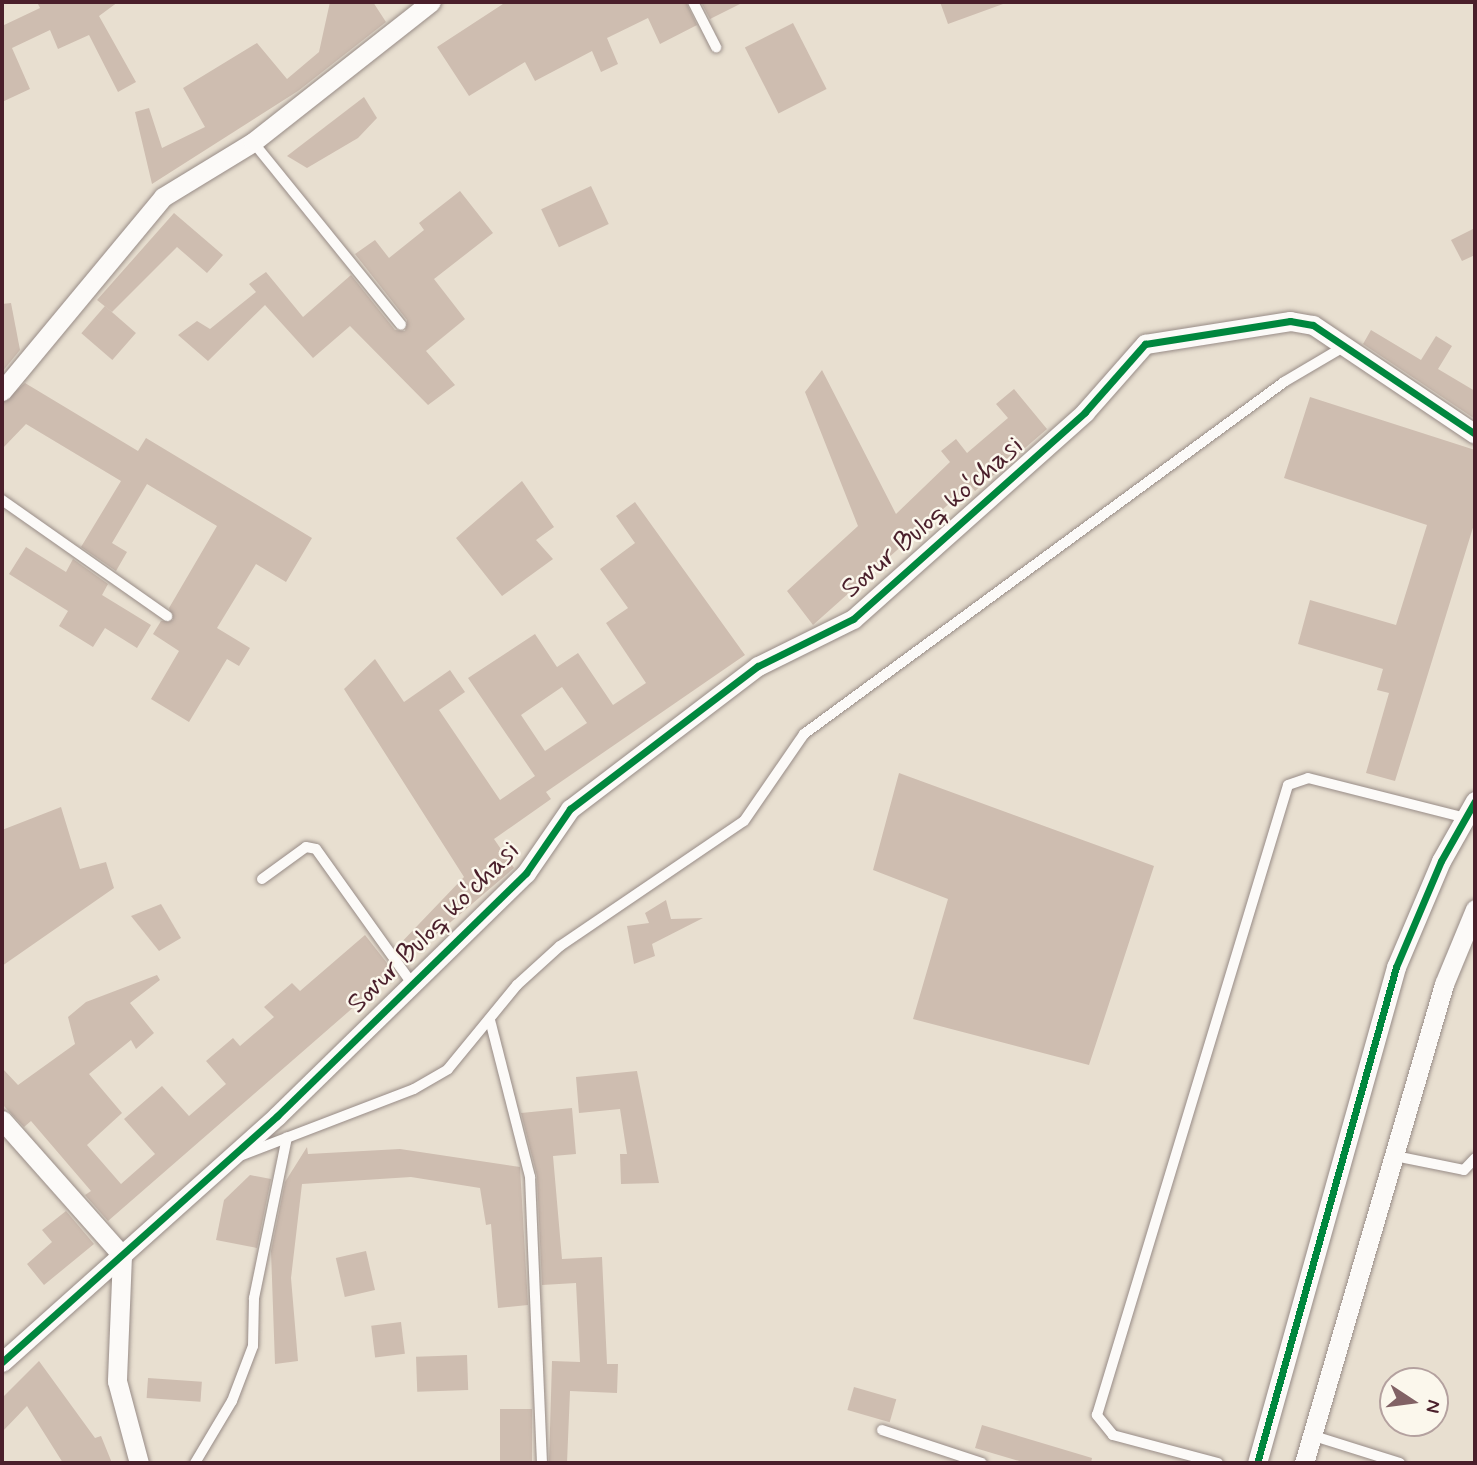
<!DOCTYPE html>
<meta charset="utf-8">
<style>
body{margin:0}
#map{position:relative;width:1477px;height:1465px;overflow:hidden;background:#e8dfd0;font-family:Mynerve,sans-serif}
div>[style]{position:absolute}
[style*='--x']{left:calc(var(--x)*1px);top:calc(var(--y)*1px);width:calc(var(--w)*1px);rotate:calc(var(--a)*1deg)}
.building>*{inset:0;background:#cebdb0;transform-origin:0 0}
.roads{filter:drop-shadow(0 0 2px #988c87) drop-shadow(0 0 2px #988c87)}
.lane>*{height:10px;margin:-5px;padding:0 5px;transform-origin:5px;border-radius:5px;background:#fcfaf8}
.street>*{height:19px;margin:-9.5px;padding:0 9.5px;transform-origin:9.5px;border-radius:9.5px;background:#fcfaf8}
.cycleway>*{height:7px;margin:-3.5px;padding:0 3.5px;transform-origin:3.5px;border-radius:3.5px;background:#00873e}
span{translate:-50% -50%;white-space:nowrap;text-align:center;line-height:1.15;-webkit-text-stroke:5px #fbf7ec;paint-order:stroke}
.street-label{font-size:28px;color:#4a1f2b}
.frame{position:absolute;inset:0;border:4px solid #4a1f2b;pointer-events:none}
.north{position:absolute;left:1379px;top:1367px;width:70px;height:70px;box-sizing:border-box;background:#fbf7ec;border:2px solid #b4a19f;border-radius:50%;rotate:103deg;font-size:19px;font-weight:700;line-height:28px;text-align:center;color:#4a1f2b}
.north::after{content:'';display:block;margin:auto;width:24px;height:32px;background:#816265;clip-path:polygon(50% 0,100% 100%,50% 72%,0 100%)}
</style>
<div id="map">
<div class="building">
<div style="clip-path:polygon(37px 2px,118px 2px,99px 16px,136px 82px,118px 92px,89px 35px,58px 49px,50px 30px,12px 48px,30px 89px,2px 102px,2px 26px,40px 8px)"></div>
<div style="clip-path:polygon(330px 2px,373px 2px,386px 22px,298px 91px,152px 184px,135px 112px,149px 108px,162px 148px,205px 127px,183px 88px,257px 43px,287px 79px,319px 52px)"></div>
<div style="clip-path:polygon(506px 2px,686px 2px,697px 25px,660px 44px,648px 18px,607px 38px,618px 64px,601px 72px,592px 51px,535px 81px,525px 62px,469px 96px,437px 47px)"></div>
<div style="clip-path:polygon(701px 2px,744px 2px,710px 19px)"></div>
<div style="clip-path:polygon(940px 2px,1003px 2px,1003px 4px,948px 24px)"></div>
<div style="left:793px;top:23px;width:74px;height:54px;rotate:63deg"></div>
<div style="clip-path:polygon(364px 97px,377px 118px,358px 138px,307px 168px,287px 156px)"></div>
<div style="left:591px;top:186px;width:42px;height:55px;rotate:65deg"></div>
<div style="clip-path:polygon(460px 191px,493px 233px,434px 279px,465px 319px,426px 351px,455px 385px,428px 405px,350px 326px,313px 358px,265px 305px,208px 361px,178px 335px,197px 321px,210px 329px,256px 292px,249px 284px,266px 272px,303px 317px,351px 275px,395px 330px,405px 331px,407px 320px,355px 254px,375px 240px,389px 258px,424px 230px,419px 223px)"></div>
<div style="clip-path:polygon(174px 213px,223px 255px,207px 273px,177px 247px,112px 312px,97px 300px)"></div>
<div style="clip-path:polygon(1475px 228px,1475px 255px,1462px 261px,1451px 240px)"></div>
<div style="clip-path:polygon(11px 303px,20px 350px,2px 372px,2px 304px)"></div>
<div style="left:105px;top:306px;width:41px;height:36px;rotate:41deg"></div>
<div style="clip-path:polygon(1371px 330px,1421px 360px,1436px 336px,1452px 346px,1438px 369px,1475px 391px,1475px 419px,1363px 344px)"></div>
<div style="clip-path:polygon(822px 370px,896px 514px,950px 462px,941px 451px,956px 439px,967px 453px,1008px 418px,996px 404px,1014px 389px,1047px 429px,975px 491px,970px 485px,813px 625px,787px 591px,858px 526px,805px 392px)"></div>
<div style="clip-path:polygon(25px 383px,138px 451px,146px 438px,312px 538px,286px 582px,256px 564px,217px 628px,250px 648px,239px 666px,227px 659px,189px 722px,151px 699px,179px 651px,153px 634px,161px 621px,173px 620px,169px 608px,217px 526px,147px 484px,112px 543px,127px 552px,116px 571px,81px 547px,121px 481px,26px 424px,2px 449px,2px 403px)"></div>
<div style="clip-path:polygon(1310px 397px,1475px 450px,1475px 521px,1395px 781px,1366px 773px,1389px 693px,1377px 690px,1383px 669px,1298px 644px,1310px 600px,1396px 625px,1427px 525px,1284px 478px)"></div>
<div style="clip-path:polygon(522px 481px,554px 527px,536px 540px,553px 559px,502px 596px,456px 538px)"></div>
<div style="clip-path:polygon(evenodd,635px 502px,745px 655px,546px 792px,551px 799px,494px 839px,514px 868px,405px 961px,396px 948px,464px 877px,344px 689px,375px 659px,404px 702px,450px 670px,465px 692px,439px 710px,500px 800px,535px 776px,468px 678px,535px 634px,557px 667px,578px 653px,613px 705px,646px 683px,606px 623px,628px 608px,600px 569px,635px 543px,616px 516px,635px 502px,562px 687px,587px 723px,545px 751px,521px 715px,562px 687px)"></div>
<div style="clip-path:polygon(26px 547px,66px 572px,73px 559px,108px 584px,102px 595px,151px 625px,137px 648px,105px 628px,93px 647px,59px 626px,68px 611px,9px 574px)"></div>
<div style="clip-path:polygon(899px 773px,1154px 866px,1089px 1065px,913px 1019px,948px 899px,873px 870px)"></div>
<div style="clip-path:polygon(61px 807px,80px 869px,106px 862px,114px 888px,2px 966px,2px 830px)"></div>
<div style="clip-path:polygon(666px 900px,671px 919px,703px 918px,652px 944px,655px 956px,634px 964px,627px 926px,649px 923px,645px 913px)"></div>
<div style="clip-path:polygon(161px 904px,181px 938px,159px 951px,131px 916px)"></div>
<div style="clip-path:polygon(365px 935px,394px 972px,108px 1221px,85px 1195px,91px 1191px,31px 1121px,24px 1127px,2px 1104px,2px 1068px,18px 1085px,75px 1044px,68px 1017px,86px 1002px,157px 975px,160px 980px,130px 1003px,154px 1033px,136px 1049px,131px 1040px,89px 1074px,122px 1113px,87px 1145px,121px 1184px,155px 1154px,124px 1119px,162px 1086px,189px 1116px,226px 1084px,206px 1061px,233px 1038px,240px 1046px,274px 1017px,264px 1007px,292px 983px,300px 991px)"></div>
<div style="clip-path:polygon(637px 1071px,659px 1183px,621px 1184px,620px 1154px,627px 1154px,620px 1109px,579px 1113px,576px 1077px)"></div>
<div style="clip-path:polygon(572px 1108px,576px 1154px,553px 1156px,562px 1259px,602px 1257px,607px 1364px,618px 1364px,617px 1393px,570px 1391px,567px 1463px,549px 1463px,552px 1361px,580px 1362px,576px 1283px,542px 1285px,537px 1176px,521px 1113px)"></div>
<div style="clip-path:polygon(307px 1147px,308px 1154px,400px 1149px,520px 1167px,528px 1305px,498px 1308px,491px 1224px,486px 1225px,480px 1188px,411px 1177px,302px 1184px,291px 1278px,298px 1361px,275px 1364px,271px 1251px,285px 1182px)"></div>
<div style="clip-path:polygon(250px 1175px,271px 1179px,257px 1248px,216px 1240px,224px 1200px)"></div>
<div style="clip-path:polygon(66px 1211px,94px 1244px,44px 1285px,27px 1264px,52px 1242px,42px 1230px)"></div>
<div style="left:366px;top:1251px;width:40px;height:31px;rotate:77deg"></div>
<div style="left:401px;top:1322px;width:32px;height:30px;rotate:83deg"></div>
<div style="left:467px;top:1355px;width:35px;height:51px;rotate:88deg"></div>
<div style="clip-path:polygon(39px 1361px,95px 1438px,101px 1436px,112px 1463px,63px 1463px,27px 1406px,2px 1432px,2px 1398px)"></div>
<div style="left:148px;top:1378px;width:54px;height:20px;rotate:4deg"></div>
<div style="left:854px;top:1387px;width:44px;height:24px;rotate:16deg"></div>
<div style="left:500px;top:1409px;width:32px;height:54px"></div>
<div style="clip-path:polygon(982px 1425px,1092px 1458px,1091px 1463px,1026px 1463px,975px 1448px)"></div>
</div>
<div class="roads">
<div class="lane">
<div style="--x:693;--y:2;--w:51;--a:62.9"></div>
<div style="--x:253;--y:142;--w:235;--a:51"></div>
<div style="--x:2;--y:500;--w:202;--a:35.1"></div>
<div style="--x:262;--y:879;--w:54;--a:-36"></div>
<div style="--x:306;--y:847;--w:10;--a:11"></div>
<div style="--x:316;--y:849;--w:162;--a:54.5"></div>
<div style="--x:490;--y:1020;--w:162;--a:75.7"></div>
<div style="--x:530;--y:1177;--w:286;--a:87.6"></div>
<div style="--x:242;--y:1155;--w:184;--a:-21"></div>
<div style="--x:414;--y:1089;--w:39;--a:-30"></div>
<div style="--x:448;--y:1069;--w:109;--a:-50.6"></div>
<div style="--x:517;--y:985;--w:58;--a:-42.2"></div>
<div style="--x:560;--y:946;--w:222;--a:-34.2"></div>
<div style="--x:744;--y:821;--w:106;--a:-55.4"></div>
<div style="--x:804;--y:734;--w:595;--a:-36.25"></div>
<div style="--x:1284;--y:382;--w:71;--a:-30.5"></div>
<div style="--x:1395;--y:1156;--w:70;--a:11.5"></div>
<div style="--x:1464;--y:1170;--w:16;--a:-47"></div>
<div style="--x:882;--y:1430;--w:105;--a:18.3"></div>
<div style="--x:1314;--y:1436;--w:90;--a:17.4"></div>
<div style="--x:195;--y:1463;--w:72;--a:-59.2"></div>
<div style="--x:232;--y:1401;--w:59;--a:-69.1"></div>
<div style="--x:253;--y:1346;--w:48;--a:-88.8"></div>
<div style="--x:254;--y:1298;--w:164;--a:-78.4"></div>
<div style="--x:1218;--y:1463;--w:109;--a:-165.1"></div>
<div style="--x:1113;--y:1435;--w:26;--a:-129"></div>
<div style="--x:1097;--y:1415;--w:658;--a:-73.13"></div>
<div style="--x:1288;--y:785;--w:21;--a:-19"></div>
<div style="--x:1308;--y:778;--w:163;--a:14.2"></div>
</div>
<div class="street">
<div style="--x:2;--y:391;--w:252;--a:-50.3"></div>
<div style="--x:163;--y:197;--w:105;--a:-31.4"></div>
<div style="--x:253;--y:142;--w:226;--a:-38.2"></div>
<div style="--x:2;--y:1120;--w:181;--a:48.4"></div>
<div style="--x:122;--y:1255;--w:126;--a:92.3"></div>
<div style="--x:117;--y:1381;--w:85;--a:75"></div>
<div style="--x:2;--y:1362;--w:369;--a:-41.8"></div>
<div style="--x:277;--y:1116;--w:348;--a:-44.3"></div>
<div style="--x:526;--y:873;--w:78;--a:-55.5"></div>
<div style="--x:570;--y:809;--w:236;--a:-37.3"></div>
<div style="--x:758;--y:666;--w:106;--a:-26.3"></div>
<div style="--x:853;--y:619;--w:311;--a:-41.7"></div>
<div style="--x:1085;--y:412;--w:91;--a:-48.6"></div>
<div style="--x:1145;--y:344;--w:147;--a:-9"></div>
<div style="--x:1290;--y:321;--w:23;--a:10"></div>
<div style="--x:1313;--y:325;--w:195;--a:33.9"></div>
<div style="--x:1257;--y:1463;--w:515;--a:-74.34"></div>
<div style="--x:1396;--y:967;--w:115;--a:-67"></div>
<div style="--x:1441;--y:861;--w:69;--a:-60.5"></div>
<div style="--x:1304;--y:1463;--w:499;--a:-73.7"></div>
<div style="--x:1444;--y:984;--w:81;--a:-67.5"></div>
</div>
</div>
<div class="cycleway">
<div style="--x:2;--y:1362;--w:369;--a:-41.8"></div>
<div style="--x:277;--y:1116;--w:348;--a:-44.3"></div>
<div style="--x:526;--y:873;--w:78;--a:-55.5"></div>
<div style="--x:570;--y:809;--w:236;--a:-37.3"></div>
<div style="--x:758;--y:666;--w:106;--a:-26.3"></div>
<div style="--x:853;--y:619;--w:311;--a:-41.7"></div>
<div style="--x:1085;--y:412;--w:91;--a:-48.6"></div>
<div style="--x:1145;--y:344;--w:147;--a:-9"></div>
<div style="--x:1290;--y:321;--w:23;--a:10"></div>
<div style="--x:1313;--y:325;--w:195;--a:33.9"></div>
<div style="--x:1257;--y:1463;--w:515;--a:-74.34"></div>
<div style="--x:1396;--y:967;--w:115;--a:-67"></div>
<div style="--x:1441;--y:861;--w:69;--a:-60.5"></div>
</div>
<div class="street-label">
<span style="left:933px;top:518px;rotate:-41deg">Sovur Buloq koʻchasi</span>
<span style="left:434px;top:928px;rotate:-45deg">Sovur Buloq koʻchasi</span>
</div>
<div class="frame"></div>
<div class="north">N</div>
</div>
